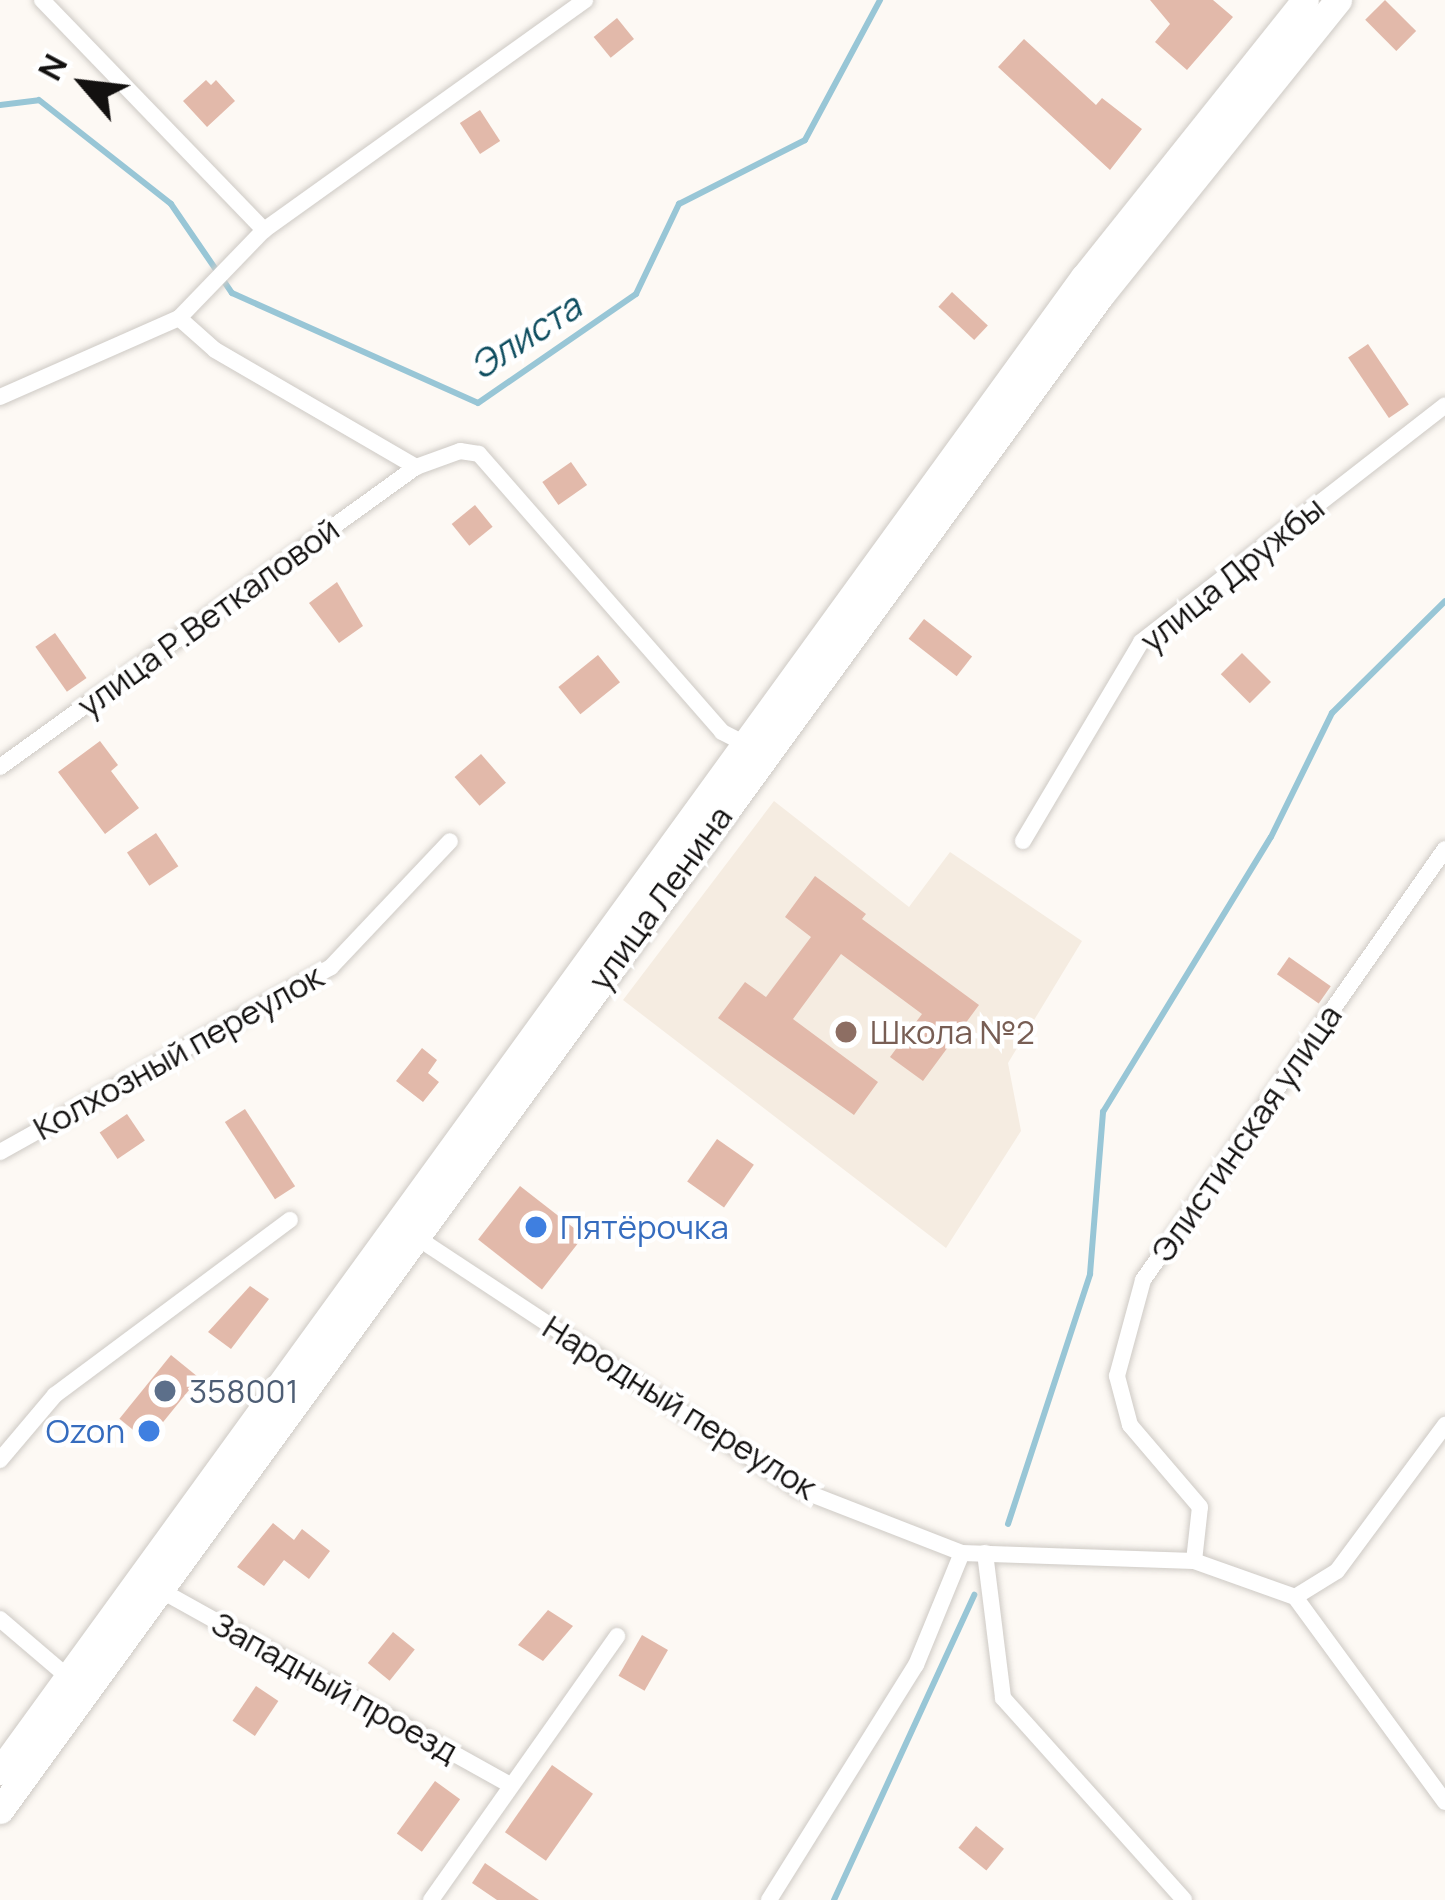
<!DOCTYPE html>
<meta charset="utf-8">
<style>
body{margin:0}
#map{position:relative;width:1445px;height:1900px;overflow:hidden;background:#fdf9f4;font-family:Manrope,sans-serif}
div>[style]{position:absolute}
[style*='--x']{left:calc(var(--x)*1px);top:calc(var(--y)*1px);width:calc(var(--w)*1px);rotate:calc(var(--a)*1deg)}
.built>*{inset:0;background:#f5ece1}
.stream>*{height:6px;margin:-3px;padding:0 3px;transform-origin:3px;border-radius:3px;background:#98c6d6}
.building>*{inset:0;background:#e2b9aa;transform-origin:0 0}
.roads{filter:drop-shadow(0 0 3px #cecac5) drop-shadow(0 0 3px #cecac5)}
.minor>*{height:16px;margin:-8px;padding:0 8px;transform-origin:8px;border-radius:8px;background:#fff}
.primary>*{height:27px;margin:-13.5px;padding:0 13.5px;transform-origin:13.5px;border-radius:13.5px;background:#fff}
.dots>*{width:33px;height:33px;translate:-50% -50%;box-sizing:border-box;border:6px solid #fff;border-radius:50%}
span{translate:-50% -50%;white-space:nowrap;text-align:center;line-height:1.15;-webkit-text-stroke:9px #fff;paint-order:stroke}
.street-label{font-size:33px;color:#131110}
.education-label{font-size:33px;color:#785e54}
.left{translate:0 -50%;text-align:left}
.shop-label{font-size:33px;color:#366cbe}
.right{translate:-100% -50%;text-align:right}
.service-label{font-size:33px;color:#4e5e75}
.water-label{font-size:36px;color:#0e4d5f;font-style:italic}
.north{position:absolute;left:24px;top:24px;width:120px;height:120px;-webkit-text-stroke:9px #fff;paint-order:stroke;rotate:298deg;font-size:33px;font-weight:700;line-height:48px;text-align:center;color:#131110}
.north::after{content:'';display:block;margin:auto;width:42px;height:54px;background:#131110;clip-path:polygon(50% 0,100% 100%,50% 72%,0 100%)}
</style>
<div id="map">
<div class="built">
<div style="clip-path:polygon(774px 801px,909px 907px,950px 852px,1082px 941px,1008px 1063px,1021px 1131px,946px 1248px,623px 1000px)"></div>
</div>
<div class="stream">
<div style="--x:0;--y:105;--w:39;--a:-7"></div>
<div style="--x:39;--y:100;--w:168;--a:38.2"></div>
<div style="--x:171;--y:204;--w:108;--a:55.6"></div>
<div style="--x:232;--y:293;--w:269;--a:24.1"></div>
<div style="--x:478;--y:403;--w:192;--a:-34.6"></div>
<div style="--x:636;--y:294;--w:100;--a:-64.5"></div>
<div style="--x:679;--y:204;--w:141;--a:-26.9"></div>
<div style="--x:805;--y:140;--w:159;--a:-61.8"></div>
<div style="--x:1008;--y:1524;--w:263;--a:-71.8"></div>
<div style="--x:1090;--y:1274;--w:163;--a:-85.4"></div>
<div style="--x:1103;--y:1112;--w:322;--a:-58.6"></div>
<div style="--x:1271;--y:837;--w:138;--a:-63.8"></div>
<div style="--x:1332;--y:713;--w:159;--a:-44.7"></div>
<div style="--x:834;--y:1900;--w:336;--a:-65.3"></div>
</div>
<div class="building">
<div style="clip-path:polygon(1150px 0,1213px 0,1233px 17px,1187px 70px,1155px 42px,1170px 24px)"></div>
<div style="left:1385px;top:0;width:44px;height:28px;rotate:45deg"></div>
<div style="left:617px;top:18px;width:27px;height:30px;rotate:51deg"></div>
<div style="clip-path:polygon(1024px 39px,1096px 105px,1102px 98px,1142px 129px,1110px 170px,998px 67px)"></div>
<div style="clip-path:polygon(206px 80px,211px 85px,216px 80px,235px 101px,207px 127px,183px 101px)"></div>
<div style="left:480px;top:110px;width:37px;height:24px;rotate:57deg"></div>
<div style="left:952px;top:292px;width:49px;height:20px;rotate:43deg"></div>
<div style="left:1368px;top:344px;width:73px;height:24px;rotate:56deg"></div>
<div style="left:571px;top:462px;width:28px;height:35px;rotate:55deg"></div>
<div style="left:475px;top:505px;width:28px;height:30px;rotate:51deg"></div>
<div style="clip-path:polygon(337px 582px,363px 626px,339px 643px,309px 603px)"></div>
<div style="left:924px;top:619px;width:61px;height:25px;rotate:38deg"></div>
<div style="left:55px;top:633px;width:55px;height:24px;rotate:55deg"></div>
<div style="left:1242px;top:653px;width:41px;height:30px;rotate:45deg"></div>
<div style="left:598px;top:655px;width:35px;height:51px;rotate:51deg"></div>
<div style="clip-path:polygon(100px 741px,118px 765px,111px 771px,139px 808px,105px 834px,58px 772px)"></div>
<div style="left:481px;top:754px;width:38px;height:35px;rotate:49deg"></div>
<div style="left:156px;top:833px;width:40px;height:35px;rotate:56deg"></div>
<div style="clip-path:polygon(815px 876px,866px 914px,862px 919px,979px 1005px,923px 1081px,890px 1057px,922px 1014px,841px 954px,793px 1019px,878px 1082px,854px 1115px,718px 1018px,745px 982px,766px 997px,811px 937px,785px 917px)"></div>
<div style="left:1289px;top:957px;width:51px;height:21px;rotate:35deg"></div>
<div style="clip-path:polygon(422px 1048px,437px 1060px,428px 1073px,439px 1082px,423px 1102px,396px 1081px)"></div>
<div style="left:245px;top:1109px;width:92px;height:24px;rotate:57deg"></div>
<div style="left:127px;top:1114px;width:32px;height:33px;rotate:56deg"></div>
<div style="left:717px;top:1139px;width:45px;height:52px;rotate:35deg"></div>
<div style="left:520px;top:1186px;width:81px;height:68px;rotate:38deg"></div>
<div style="clip-path:polygon(250px 1286px,269px 1299px,231px 1349px,208px 1332px)"></div>
<div style="left:171px;top:1355px;width:36px;height:82px;rotate:39deg"></div>
<div style="clip-path:polygon(273px 1523px,294px 1540px,302px 1529px,330px 1551px,309px 1579px,284px 1560px,264px 1586px,237px 1567px)"></div>
<div style="clip-path:polygon(548px 1610px,573px 1626px,543px 1661px,518px 1645px)"></div>
<div style="left:393px;top:1632px;width:28px;height:40px;rotate:39deg"></div>
<div style="left:642px;top:1635px;width:30px;height:47px;rotate:30deg"></div>
<div style="left:256px;top:1686px;width:27px;height:42px;rotate:34deg"></div>
<div style="left:552px;top:1765px;width:50px;height:82px;rotate:35deg"></div>
<div style="left:435px;top:1781px;width:31px;height:65px;rotate:36deg"></div>
<div style="left:976px;top:1826px;width:36px;height:28px;rotate:39deg"></div>
<div style="clip-path:polygon(485px 1863px,539px 1900px,497px 1900px,472px 1883px)"></div>
</div>
<div class="roads">
<div class="minor">
<div style="--x:42;--y:0;--w:320;--a:46"></div>
<div style="--x:179;--y:318;--w:48;--a:41.6"></div>
<div style="--x:215;--y:350;--w:233;--a:30.2"></div>
<div style="--x:416;--y:467;--w:47;--a:-20"></div>
<div style="--x:460;--y:451;--w:19;--a:9"></div>
<div style="--x:479;--y:454;--w:369;--a:48.8"></div>
<div style="--x:722;--y:732;--w:33;--a:27"></div>
<div style="--x:0;--y:397;--w:196;--a:-23.8"></div>
<div style="--x:179;--y:318;--w:122;--a:-46"></div>
<div style="--x:264;--y:230;--w:395;--a:-35.6"></div>
<div style="--x:0;--y:767;--w:513;--a:-35.8"></div>
<div style="--x:1023;--y:841;--w:231;--a:-59.3"></div>
<div style="--x:1141;--y:642;--w:385;--a:-37.9"></div>
<div style="--x:0;--y:1152;--w:379;--a:-29.2"></div>
<div style="--x:331;--y:967;--w:173;--a:-46.6"></div>
<div style="--x:413;--y:1235;--w:461;--a:33.4"></div>
<div style="--x:798;--y:1489;--w:176;--a:21.3"></div>
<div style="--x:962;--y:1553;--w:232;--a:2"></div>
<div style="--x:1194;--y:1561;--w:107;--a:19.6"></div>
<div style="--x:1295;--y:1597;--w:254;--a:53.8"></div>
<div style="--x:0;--y:1460;--w:85;--a:-49.8"></div>
<div style="--x:55;--y:1395;--w:293;--a:-36.7"></div>
<div style="--x:985;--y:1553;--w:146;--a:82.9"></div>
<div style="--x:1003;--y:1698;--w:271;--a:48.1"></div>
<div style="--x:1194;--y:1561;--w:54;--a:-83.7"></div>
<div style="--x:1200;--y:1507;--w:108;--a:-130.5"></div>
<div style="--x:1130;--y:1425;--w:51;--a:-104.9"></div>
<div style="--x:1117;--y:1376;--w:99;--a:-74.8"></div>
<div style="--x:1143;--y:1280;--w:526;--a:-54.98"></div>
<div style="--x:160;--y:1590;--w:399;--a:29.1"></div>
<div style="--x:1295;--y:1597;--w:49;--a:-31.8"></div>
<div style="--x:1337;--y:1571;--w:182;--a:-53.5"></div>
<div style="--x:0;--y:1619;--w:89;--a:40.5"></div>
<div style="--x:431;--y:1900;--w:323;--a:-54.8"></div>
<div style="--x:769;--y:1900;--w:277;--a:-58"></div>
<div style="--x:916;--y:1665;--w:121;--a:-67.7"></div>
</div>
<div class="primary">
<div style="--x:0;--y:1771;--w:1846;--a:-54.04"></div>
<div style="--x:1084;--y:277;--w:354;--a:-51.4"></div>
<div style="--x:0;--y:1810;--w:1871;--a:-54"></div>
<div style="--x:1100;--y:296;--w:380;--a:-51.2"></div>
</div>
</div>
<div class="dots">
<div style="left:846px;top:1032px;background:#8d6e63"></div>
<div style="left:536px;top:1227px;background:#3f7fe0"></div>
<div style="left:165px;top:1391px;background:#5c6f8a"></div>
<div style="left:149px;top:1431px;background:#3f7fe0"></div>
</div>
<div class="street-label">
<span style="left:1232px;top:574px;rotate:-39deg">улица Дружбы</span>
<span style="left:208px;top:617px;rotate:-36deg">улица Р.Веткаловой</span>
<span style="left:660px;top:898px;rotate:-54deg">улица Ленина</span>
<span style="left:178px;top:1052px;rotate:-29deg">Колхозный переулок</span>
<span style="left:1246px;top:1133px;rotate:-55deg">Элистинская улица</span>
<span style="left:680px;top:1407px;rotate:32deg">Народный переулок</span>
<span style="left:335px;top:1687px;rotate:29deg">Западный проезд</span>
</div>
<div class="education-label">
<span class="left" style="left:870px;top:1032px">Школа №2</span>
</div>
<div class="shop-label">
<span class="left" style="left:560px;top:1227px">Пятёрочка</span>
<span class="right" style="left:125px;top:1431px">Ozon</span>
</div>
<div class="service-label">
<span class="left" style="left:189px;top:1391px">358001</span>
</div>
<div class="water-label">
<span style="left:525px;top:336px;rotate:-33deg">Элиста</span>
</div>
<div class="north">N</div>
</div>
